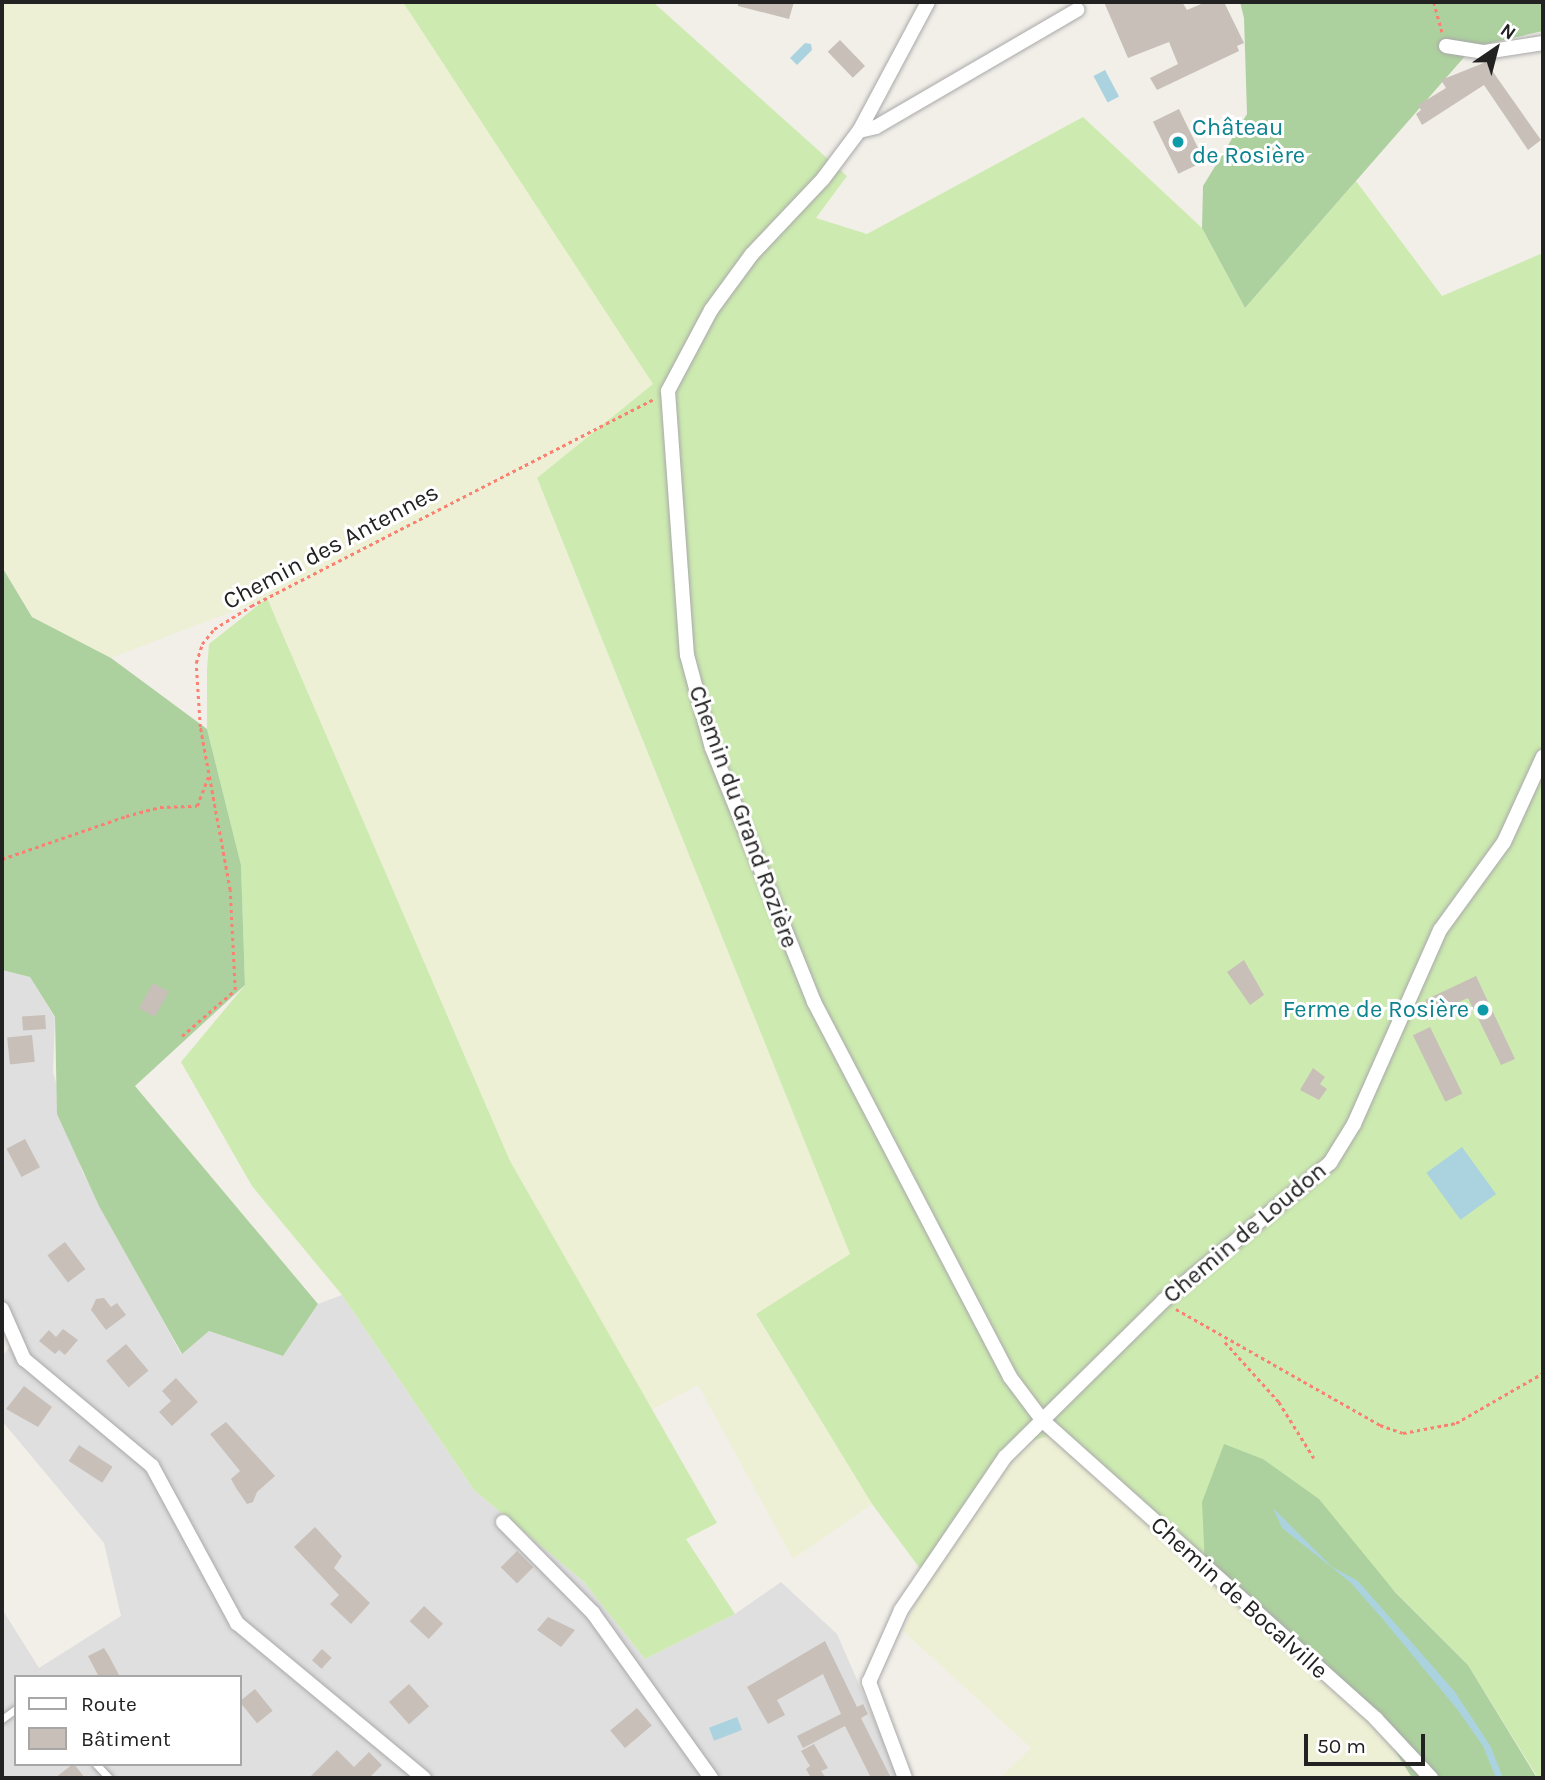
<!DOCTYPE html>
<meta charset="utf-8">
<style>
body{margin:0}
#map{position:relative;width:1545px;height:1780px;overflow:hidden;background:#f2efe9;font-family:Karla,sans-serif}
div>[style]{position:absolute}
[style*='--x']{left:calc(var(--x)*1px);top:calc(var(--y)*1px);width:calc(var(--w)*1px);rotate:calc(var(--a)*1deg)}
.residential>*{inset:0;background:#e0dfdf}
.farmland>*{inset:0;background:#eef0d5}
.grass>*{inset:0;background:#cdebb0}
.forest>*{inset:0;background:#add19e}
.water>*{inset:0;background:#aad3df;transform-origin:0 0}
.building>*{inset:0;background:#c7bfb8;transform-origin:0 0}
.path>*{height:2.5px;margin-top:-1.25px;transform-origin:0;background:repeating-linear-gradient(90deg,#fa8072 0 3.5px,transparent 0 7px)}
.roads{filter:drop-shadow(0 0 2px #a9a9a9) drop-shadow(0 0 2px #a9a9a9)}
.lane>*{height:7px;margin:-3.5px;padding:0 3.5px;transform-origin:3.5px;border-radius:3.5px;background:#fff}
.street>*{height:14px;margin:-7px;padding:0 7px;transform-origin:7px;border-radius:7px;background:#fff}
.dots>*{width:19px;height:19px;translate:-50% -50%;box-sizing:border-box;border:4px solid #fff;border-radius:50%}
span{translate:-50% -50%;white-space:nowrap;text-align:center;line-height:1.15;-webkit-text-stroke:6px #fff;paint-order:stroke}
.culture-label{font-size:24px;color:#0d838f}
.left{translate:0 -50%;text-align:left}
.right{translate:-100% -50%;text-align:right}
.street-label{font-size:24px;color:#222}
.frame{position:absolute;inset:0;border:4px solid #222;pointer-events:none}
.legend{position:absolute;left:14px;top:1675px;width:228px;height:91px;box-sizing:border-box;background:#fff;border:2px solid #a7a7a7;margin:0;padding:9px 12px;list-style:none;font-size:21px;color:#222}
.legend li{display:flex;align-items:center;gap:14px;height:35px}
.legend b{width:35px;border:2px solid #a7a7a7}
.north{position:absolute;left:1461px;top:14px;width:70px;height:70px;-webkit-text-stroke:5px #fff;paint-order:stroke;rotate:35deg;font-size:19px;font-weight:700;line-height:28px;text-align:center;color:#222}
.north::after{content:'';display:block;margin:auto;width:24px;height:32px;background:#222;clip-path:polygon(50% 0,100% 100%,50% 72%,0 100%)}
.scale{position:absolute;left:1304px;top:1734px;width:121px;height:32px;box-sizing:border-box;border:4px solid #222;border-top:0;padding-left:9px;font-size:21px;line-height:24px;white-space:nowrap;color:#222;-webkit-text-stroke:5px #fff;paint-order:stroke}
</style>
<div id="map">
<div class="residential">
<div style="clip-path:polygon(evenodd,2px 970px,30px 977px,55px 1018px,53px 1072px,82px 1171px,181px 1354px,209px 1331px,283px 1356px,318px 1304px,342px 1295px,474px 1490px,583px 1581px,645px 1659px,735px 1614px,781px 1582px,837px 1634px,900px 1778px,2px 1778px,2px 1609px,39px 1668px,121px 1616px,104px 1543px,2px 1421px,2px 1356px,11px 1346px,2px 1324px,2px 970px,16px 1677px,240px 1677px,240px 1764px,16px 1764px,16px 1677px)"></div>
</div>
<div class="farmland">
<div style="clip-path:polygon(2px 2px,403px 2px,654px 384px,537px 479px,850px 1254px,756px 1315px,872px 1504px,793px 1559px,698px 1385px,651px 1410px,510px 1161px,267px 598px,111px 658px,32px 617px,2px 567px)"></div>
<div style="clip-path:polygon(1059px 1433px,1373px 1715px,1412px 1778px,1000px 1778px,1031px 1748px,903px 1631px,927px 1578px,1021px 1444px)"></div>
</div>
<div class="grass">
<div style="clip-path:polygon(403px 2px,653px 2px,847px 176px,816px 218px,867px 234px,1083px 117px,1202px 228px,1245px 308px,1356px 181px,1442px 296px,1543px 253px,1543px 1778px,1538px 1778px,1468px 1665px,1263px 1459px,1224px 1445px,1205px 1565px,1059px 1433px,1021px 1444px,927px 1578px,872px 1504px,756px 1314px,850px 1254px,537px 478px,653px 384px)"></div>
<div style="clip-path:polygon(267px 598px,510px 1161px,717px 1523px,686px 1539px,735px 1614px,645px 1659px,583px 1581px,474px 1490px,342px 1295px,252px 1186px,181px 1062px,245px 985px,241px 865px,207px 729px,207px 669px,209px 644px)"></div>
</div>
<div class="forest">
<div style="clip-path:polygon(1240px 2px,1543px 2px,1543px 31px,1473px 47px,1245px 308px,1202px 228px,1203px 186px,1247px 114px,1244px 18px)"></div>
<div style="clip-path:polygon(2px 567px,32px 617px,111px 658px,207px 729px,241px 865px,245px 985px,135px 1086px,318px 1304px,283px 1356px,209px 1331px,182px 1354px,99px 1206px,57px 1114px,55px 1017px,30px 977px,2px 970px)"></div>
<div style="clip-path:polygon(1224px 1444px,1263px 1459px,1319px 1499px,1395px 1592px,1468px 1665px,1537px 1778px,1412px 1778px,1373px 1715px,1205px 1565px,1202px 1502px)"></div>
</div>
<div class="water">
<div style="clip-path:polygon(805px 43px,811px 44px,812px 50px,797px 65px,790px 58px)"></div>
<div style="left:1105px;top:70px;width:30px;height:13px;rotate:62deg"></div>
<div style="left:1462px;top:1147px;width:58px;height:44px;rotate:54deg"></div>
<div style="clip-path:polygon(1273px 1508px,1332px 1567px,1358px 1581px,1455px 1692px,1491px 1747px,1503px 1778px,1496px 1778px,1483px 1746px,1457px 1709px,1381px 1617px,1350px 1582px,1282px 1528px)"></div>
<div style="left:737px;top:1717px;width:14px;height:30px;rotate:69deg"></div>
</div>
<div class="building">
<div style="clip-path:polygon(738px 2px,794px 2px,789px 19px,738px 6px)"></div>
<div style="clip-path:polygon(1104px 2px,1182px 2px,1187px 10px,1206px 2px,1224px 2px,1244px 43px,1237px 46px,1239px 51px,1157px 90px,1150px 78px,1178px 64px,1169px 42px,1128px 58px)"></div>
<div style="left:840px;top:40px;width:36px;height:17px;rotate:46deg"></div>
<div style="clip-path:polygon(1486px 62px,1541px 140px,1528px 150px,1484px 85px,1422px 125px,1416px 114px,1421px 110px,1418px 105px,1446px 88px,1441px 80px)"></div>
<div style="left:1179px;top:109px;width:58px;height:29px;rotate:64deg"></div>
<div style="clip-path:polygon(1244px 960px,1264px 995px,1250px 1005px,1227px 972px)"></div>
<div style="clip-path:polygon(1476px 976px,1515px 1059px,1501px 1065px,1468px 998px,1433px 1013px,1425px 1000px)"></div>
<div style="left:153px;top:983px;width:18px;height:29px;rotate:29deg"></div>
<div style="left:45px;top:1015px;width:14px;height:23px;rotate:86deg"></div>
<div style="left:1430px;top:1027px;width:74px;height:19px;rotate:64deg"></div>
<div style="left:32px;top:1035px;width:27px;height:25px;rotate:84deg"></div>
<div style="clip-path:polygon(1313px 1068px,1325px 1077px,1320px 1084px,1327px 1089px,1319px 1100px,1300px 1090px)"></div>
<div style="left:25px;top:1139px;width:32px;height:21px;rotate:62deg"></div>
<div style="left:65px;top:1242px;width:34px;height:22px;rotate:53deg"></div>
<div style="clip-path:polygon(104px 1298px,111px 1307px,117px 1303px,126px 1315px,106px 1330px,91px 1310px,96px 1299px)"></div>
<div style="clip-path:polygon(63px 1329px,78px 1340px,65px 1355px,59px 1350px,55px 1354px,39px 1341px,49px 1330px,56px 1337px)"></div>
<div style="left:126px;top:1344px;width:35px;height:26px;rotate:50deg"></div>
<div style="clip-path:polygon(176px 1378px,198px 1402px,172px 1426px,159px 1412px,171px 1401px,162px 1391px)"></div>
<div style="clip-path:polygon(24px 1386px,52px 1407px,38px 1427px,6px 1409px)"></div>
<div style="clip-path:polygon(226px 1422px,275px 1476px,257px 1492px,253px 1502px,247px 1504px,236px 1488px,231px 1479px,240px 1471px,210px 1434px)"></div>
<div style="left:79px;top:1445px;width:40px;height:19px;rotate:33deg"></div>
<div style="clip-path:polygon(315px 1527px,342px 1556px,334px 1568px,370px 1603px,351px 1624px,330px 1604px,339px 1595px,294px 1547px)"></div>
<div style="left:517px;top:1551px;width:23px;height:23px;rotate:45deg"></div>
<div style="left:424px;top:1606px;width:26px;height:21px;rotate:43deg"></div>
<div style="clip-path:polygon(548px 1617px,575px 1630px,561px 1647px,537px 1630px)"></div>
<div style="clip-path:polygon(825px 1641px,857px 1707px,863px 1704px,868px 1714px,861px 1718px,891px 1778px,871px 1778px,845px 1726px,803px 1748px,797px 1736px,841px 1714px,823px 1674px,777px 1700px,785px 1715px,768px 1724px,747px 1687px)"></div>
<div style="clip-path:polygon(104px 1648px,109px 1656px,120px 1677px,99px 1677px,88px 1656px)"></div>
<div style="left:322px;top:1649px;width:13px;height:15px;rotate:42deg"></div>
<div style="left:409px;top:1684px;width:30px;height:27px;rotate:48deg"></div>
<div style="left:255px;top:1689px;width:28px;height:20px;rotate:51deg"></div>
<div style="left:637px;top:1708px;width:23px;height:35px;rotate:50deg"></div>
<div style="clip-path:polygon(814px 1744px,828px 1768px,821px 1771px,826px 1778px,811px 1778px,806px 1769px,810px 1766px,801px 1751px)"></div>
<div style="clip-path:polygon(337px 1750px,354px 1767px,369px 1752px,382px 1765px,369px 1778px,309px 1778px)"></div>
<div style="clip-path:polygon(74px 1764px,85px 1778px,55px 1778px,73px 1764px)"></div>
</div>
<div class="path">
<div style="--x:1434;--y:2;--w:31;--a:75"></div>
<div style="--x:2;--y:859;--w:131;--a:-19.1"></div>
<div style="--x:126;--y:816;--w:35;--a:-15"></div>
<div style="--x:160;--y:807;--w:37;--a:-2"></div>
<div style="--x:197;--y:806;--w:33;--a:-69"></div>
<div style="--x:182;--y:1036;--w:70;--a:-41"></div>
<div style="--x:235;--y:990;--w:100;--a:-92.9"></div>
<div style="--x:230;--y:890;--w:166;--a:-100.4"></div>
<div style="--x:200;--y:727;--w:64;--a:-93.6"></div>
<div style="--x:196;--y:663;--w:20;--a:-72"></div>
<div style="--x:202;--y:644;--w:19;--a:-51"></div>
<div style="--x:214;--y:629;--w:44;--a:-31.9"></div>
<div style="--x:251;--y:606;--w:452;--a:-27.2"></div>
<div style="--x:1176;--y:1309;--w:235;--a:29.6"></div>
<div style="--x:1380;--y:1425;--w:24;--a:19"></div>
<div style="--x:1403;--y:1433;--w:54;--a:-10.7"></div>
<div style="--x:1456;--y:1423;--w:100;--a:-29.9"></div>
<div style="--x:1225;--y:1342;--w:81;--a:48"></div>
<div style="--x:1279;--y:1402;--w:66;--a:58"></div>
</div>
<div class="roads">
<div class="lane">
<div style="--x:2;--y:1719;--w:17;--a:-36"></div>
<div style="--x:96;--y:1764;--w:19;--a:47"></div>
</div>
<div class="street">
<div style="--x:928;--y:2;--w:146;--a:118.1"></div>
<div style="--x:859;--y:131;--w:17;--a:-13"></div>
<div style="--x:876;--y:127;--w:233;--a:-30.2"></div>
<div style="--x:1446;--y:46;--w:39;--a:9"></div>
<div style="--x:1485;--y:52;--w:59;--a:-8.8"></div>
<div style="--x:859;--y:131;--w:60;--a:126.9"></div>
<div style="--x:823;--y:179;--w:103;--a:133.4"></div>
<div style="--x:752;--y:254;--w:69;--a:126.2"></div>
<div style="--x:711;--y:310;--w:92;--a:118"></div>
<div style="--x:668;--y:391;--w:265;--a:85.9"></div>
<div style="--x:687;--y:655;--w:96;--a:75"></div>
<div style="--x:712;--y:748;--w:274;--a:68.1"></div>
<div style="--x:814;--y:1002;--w:423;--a:62.4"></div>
<div style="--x:1010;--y:1377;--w:55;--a:53.1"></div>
<div style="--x:1043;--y:1421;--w:447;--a:41.8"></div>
<div style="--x:1376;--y:1719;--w:81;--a:47"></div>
<div style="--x:2;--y:1309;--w:55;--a:66.3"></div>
<div style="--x:24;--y:1359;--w:167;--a:39.9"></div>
<div style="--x:152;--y:1466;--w:179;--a:61.6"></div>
<div style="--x:237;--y:1623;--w:243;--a:39.7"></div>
<div style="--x:503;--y:1522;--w:128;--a:45.3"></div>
<div style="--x:593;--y:1613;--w:203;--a:54.4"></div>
<div style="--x:905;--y:1778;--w:103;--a:-110.6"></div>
<div style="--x:869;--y:1682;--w:79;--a:-66"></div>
<div style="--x:901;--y:1610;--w:185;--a:-55.8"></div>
<div style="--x:1005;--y:1457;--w:222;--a:-44.6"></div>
<div style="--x:1163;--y:1301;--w:217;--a:-39.6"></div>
<div style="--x:1330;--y:1163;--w:46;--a:-58.4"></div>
<div style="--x:1354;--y:1124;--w:212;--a:-66.1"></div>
<div style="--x:1440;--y:930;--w:109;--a:-54"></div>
<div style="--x:1504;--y:842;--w:94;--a:-65.4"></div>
</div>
</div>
<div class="dots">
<div style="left:1178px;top:142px;background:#0f9aa8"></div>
<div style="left:1483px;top:1010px;background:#0f9aa8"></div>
</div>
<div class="culture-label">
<span class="left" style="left:1192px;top:142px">Château<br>de Rosière</span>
<span class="right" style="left:1469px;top:1010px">Ferme de Rosière</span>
</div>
<div class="street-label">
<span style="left:331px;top:547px;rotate:-28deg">Chemin des Antennes</span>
<span style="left:743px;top:817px;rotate:70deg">Chemin du Grand Rozière</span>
<span style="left:1245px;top:1233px;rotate:-40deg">Chemin de Loudon</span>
<span style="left:1239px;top:1598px;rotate:42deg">Chemin de Bocalville</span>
</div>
<div class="frame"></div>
<ul class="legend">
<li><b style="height:9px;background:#fff"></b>Route</li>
<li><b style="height:19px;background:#c7bfb8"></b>Bâtiment</li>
</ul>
<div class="north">N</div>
<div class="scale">50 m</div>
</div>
